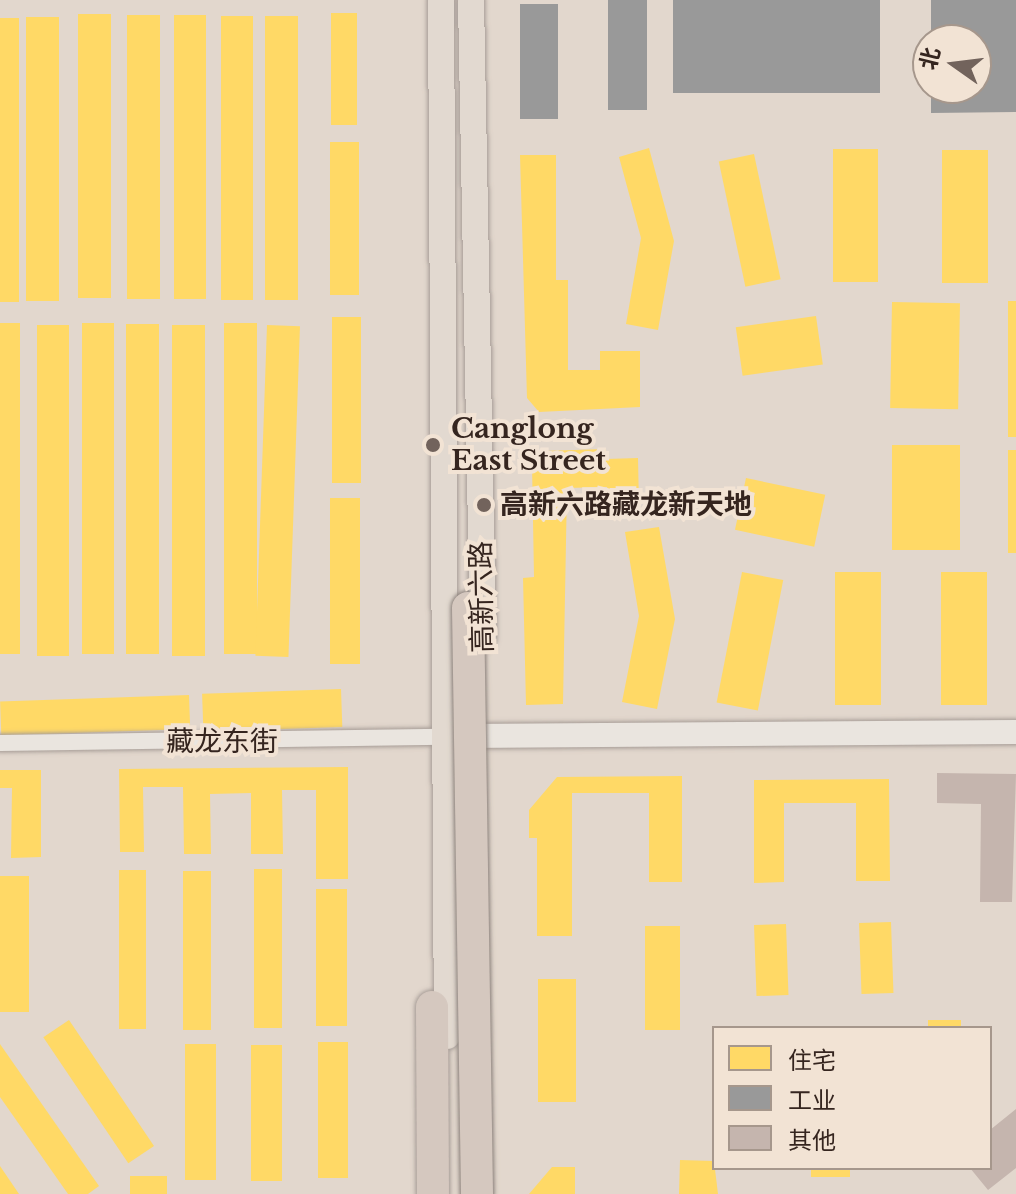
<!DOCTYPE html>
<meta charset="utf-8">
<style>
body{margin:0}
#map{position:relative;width:1016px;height:1194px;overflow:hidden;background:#e2d7cd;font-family:"Libre Baskerville","Noto Sans SC",serif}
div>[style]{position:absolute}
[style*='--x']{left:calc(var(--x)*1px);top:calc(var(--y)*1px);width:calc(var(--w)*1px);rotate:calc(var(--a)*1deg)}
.homes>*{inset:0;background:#ffd966;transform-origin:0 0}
.industry>*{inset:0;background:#999;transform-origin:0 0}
.building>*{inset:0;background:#c5b5ae}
.roads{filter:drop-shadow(0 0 2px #a79d97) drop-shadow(0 0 2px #a79d97)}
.street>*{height:16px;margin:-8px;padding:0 8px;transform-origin:8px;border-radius:8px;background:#eae5df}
.secondary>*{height:24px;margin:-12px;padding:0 12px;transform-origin:12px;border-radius:12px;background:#eae5df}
.primary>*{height:26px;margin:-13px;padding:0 13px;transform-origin:13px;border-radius:13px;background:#e2d9d0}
.highway>*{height:32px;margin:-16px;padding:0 16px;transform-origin:16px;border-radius:16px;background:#d5c8bf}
.bridges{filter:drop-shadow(0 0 2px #8d837d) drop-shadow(0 0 2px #8d837d)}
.highway-bridge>*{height:32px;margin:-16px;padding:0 16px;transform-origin:16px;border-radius:16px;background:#d5c8bf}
.dots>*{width:22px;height:22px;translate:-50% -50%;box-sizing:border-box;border:4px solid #f2e3d4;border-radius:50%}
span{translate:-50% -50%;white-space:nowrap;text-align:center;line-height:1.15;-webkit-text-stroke:8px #f2e3d4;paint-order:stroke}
.poi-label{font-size:28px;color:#35251f;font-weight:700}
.left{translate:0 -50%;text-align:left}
.street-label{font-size:28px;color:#35251f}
.legend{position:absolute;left:712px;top:1026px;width:280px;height:144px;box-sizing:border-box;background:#f2e3d4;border:2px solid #a6978c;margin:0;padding:10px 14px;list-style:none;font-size:24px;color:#35251f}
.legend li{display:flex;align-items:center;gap:16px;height:40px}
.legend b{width:40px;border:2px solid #a6978c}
.north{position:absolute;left:912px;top:24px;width:80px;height:80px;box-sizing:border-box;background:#f2e3d4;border:2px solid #a6978c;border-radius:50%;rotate:284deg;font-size:22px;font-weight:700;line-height:32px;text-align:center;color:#35251f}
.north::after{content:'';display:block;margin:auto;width:28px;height:36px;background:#72635c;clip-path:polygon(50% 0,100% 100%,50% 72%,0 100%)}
</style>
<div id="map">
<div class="homes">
<div style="left:331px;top:13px;width:26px;height:112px"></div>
<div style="left:78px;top:14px;width:33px;height:284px"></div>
<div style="left:127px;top:15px;width:33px;height:284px"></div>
<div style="left:174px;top:15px;width:32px;height:284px"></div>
<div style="left:253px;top:16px;width:284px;height:32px;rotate:90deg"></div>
<div style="left:298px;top:16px;width:284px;height:33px;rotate:90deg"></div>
<div style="left:59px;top:17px;width:284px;height:33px;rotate:90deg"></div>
<div style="left:0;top:18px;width:19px;height:284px"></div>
<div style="left:359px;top:142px;width:153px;height:29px;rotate:90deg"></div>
<div style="clip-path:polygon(649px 148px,674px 241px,658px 330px,626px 324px,641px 238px,619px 157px)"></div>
<div style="left:833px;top:149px;width:45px;height:133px"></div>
<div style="left:988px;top:150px;width:133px;height:46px;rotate:90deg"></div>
<div style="left:754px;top:154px;width:128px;height:36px;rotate:78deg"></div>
<div style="clip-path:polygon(520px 155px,556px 155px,556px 280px,568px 280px,568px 370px,600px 370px,600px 351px,640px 351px,640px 407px,539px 412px,527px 398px)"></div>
<div style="left:1008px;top:301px;width:8px;height:136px"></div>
<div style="left:892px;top:302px;width:68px;height:106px;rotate:1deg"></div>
<div style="left:816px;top:316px;width:49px;height:81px;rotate:82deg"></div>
<div style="left:332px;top:317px;width:29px;height:166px"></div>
<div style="left:0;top:323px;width:20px;height:331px"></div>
<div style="left:82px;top:323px;width:32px;height:331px"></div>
<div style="left:224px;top:323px;width:33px;height:331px"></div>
<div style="left:126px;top:324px;width:33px;height:330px"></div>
<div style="left:37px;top:325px;width:32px;height:331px"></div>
<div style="left:172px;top:325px;width:33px;height:331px"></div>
<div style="left:267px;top:325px;width:33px;height:331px;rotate:2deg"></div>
<div style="left:892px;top:445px;width:68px;height:105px"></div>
<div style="clip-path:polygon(606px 449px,606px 459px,638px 458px,639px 506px,608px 506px,607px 487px,567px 488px,563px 704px,526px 705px,523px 578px,534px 577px,532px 464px,543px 451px)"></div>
<div style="left:1008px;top:450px;width:8px;height:103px"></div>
<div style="left:746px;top:478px;width:81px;height:53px;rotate:12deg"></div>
<div style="left:330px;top:498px;width:30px;height:166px"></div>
<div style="clip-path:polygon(659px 527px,675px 619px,657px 709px,622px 702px,639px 616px,625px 532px)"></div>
<div style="left:742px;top:572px;width:42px;height:133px;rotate:11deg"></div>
<div style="left:835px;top:572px;width:46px;height:133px"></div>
<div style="left:941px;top:572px;width:46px;height:133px"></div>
<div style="left:341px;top:689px;width:38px;height:139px;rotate:88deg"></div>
<div style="left:189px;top:695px;width:34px;height:189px;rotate:88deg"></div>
<div style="clip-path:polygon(348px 767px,348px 879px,316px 879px,316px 790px,282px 790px,283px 854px,251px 854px,251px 793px,210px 794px,211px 854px,184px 854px,183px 787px,143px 787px,144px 852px,120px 852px,119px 769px)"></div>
<div style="clip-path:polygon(0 770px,41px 770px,41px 857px,11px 858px,12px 788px,0 788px)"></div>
<div style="clip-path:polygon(682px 776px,682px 882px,649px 882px,649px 793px,572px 793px,572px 936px,537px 936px,537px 838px,529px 838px,529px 810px,557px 777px)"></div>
<div style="clip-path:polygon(889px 779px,890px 881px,856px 881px,856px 803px,784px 803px,784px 882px,754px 883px,754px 780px)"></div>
<div style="left:254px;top:869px;width:28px;height:159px"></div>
<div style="left:119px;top:870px;width:27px;height:159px"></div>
<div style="left:211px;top:871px;width:159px;height:28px;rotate:90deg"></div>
<div style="left:0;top:876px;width:29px;height:136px"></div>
<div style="left:316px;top:889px;width:31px;height:137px"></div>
<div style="left:891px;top:922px;width:71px;height:32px;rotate:88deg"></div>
<div style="left:786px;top:924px;width:71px;height:32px;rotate:88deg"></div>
<div style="left:645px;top:926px;width:35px;height:104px"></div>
<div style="left:538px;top:979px;width:38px;height:123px"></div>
<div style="left:69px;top:1020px;width:152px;height:31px;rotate:56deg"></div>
<div style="left:928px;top:1020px;width:33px;height:8px"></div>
<div style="left:318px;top:1042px;width:30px;height:136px"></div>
<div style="clip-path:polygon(0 1044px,99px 1186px,88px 1194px,68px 1194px,0 1097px)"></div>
<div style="left:185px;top:1044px;width:31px;height:136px"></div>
<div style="left:251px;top:1045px;width:31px;height:136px"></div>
<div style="clip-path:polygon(680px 1160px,714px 1161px,718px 1194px,679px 1194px)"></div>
<div style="clip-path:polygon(0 1166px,19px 1194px,0 1194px)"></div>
<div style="clip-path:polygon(552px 1167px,575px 1167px,575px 1194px,529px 1194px)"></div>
<div style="left:811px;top:1168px;width:39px;height:9px"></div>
<div style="left:167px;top:1176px;width:18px;height:37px;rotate:90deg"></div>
</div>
<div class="industry">
<div style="left:608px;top:0;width:39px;height:110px"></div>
<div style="left:673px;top:0;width:207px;height:93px"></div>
<div style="clip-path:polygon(931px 0,1016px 0,1016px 112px,931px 113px,931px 88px,976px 88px,976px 40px,931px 40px)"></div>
<div style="left:520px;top:4px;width:38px;height:115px"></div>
</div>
<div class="building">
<div style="clip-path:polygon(937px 773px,1016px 774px,1012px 902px,980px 902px,981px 804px,937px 803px)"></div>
<div style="clip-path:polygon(1016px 1109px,1016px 1168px,988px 1190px,970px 1168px,990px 1168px,990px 1130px)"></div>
</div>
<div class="roads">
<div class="street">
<div style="--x:0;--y:743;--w:443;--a:-0.8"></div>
</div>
<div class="secondary">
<div style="--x:454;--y:736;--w:562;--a:-0.41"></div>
</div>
<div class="primary">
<div style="--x:441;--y:0;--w:1036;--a:89.67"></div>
<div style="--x:471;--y:0;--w:638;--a:88.92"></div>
</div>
<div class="highway">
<div style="--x:432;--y:1007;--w:187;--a:89.7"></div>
</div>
</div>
<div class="bridges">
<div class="highway-bridge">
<div style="--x:468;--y:608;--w:586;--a:89.12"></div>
</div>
</div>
<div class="dots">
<div style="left:433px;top:445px;background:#72635c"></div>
<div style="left:484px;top:505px;background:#72635c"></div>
</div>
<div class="poi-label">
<span class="left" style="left:451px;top:445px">Canglong<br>East Street</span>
<span class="left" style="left:500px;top:505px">高新六路藏龙新天地</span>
</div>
<div class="street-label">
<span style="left:482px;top:597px;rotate:-91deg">高新六路</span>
<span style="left:222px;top:742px">藏龙东街</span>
</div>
<ul class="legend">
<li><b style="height:22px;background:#ffd966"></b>住宅</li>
<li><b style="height:22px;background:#999"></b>工业</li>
<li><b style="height:22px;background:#c5b5ae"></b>其他</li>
</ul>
<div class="north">北</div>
</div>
